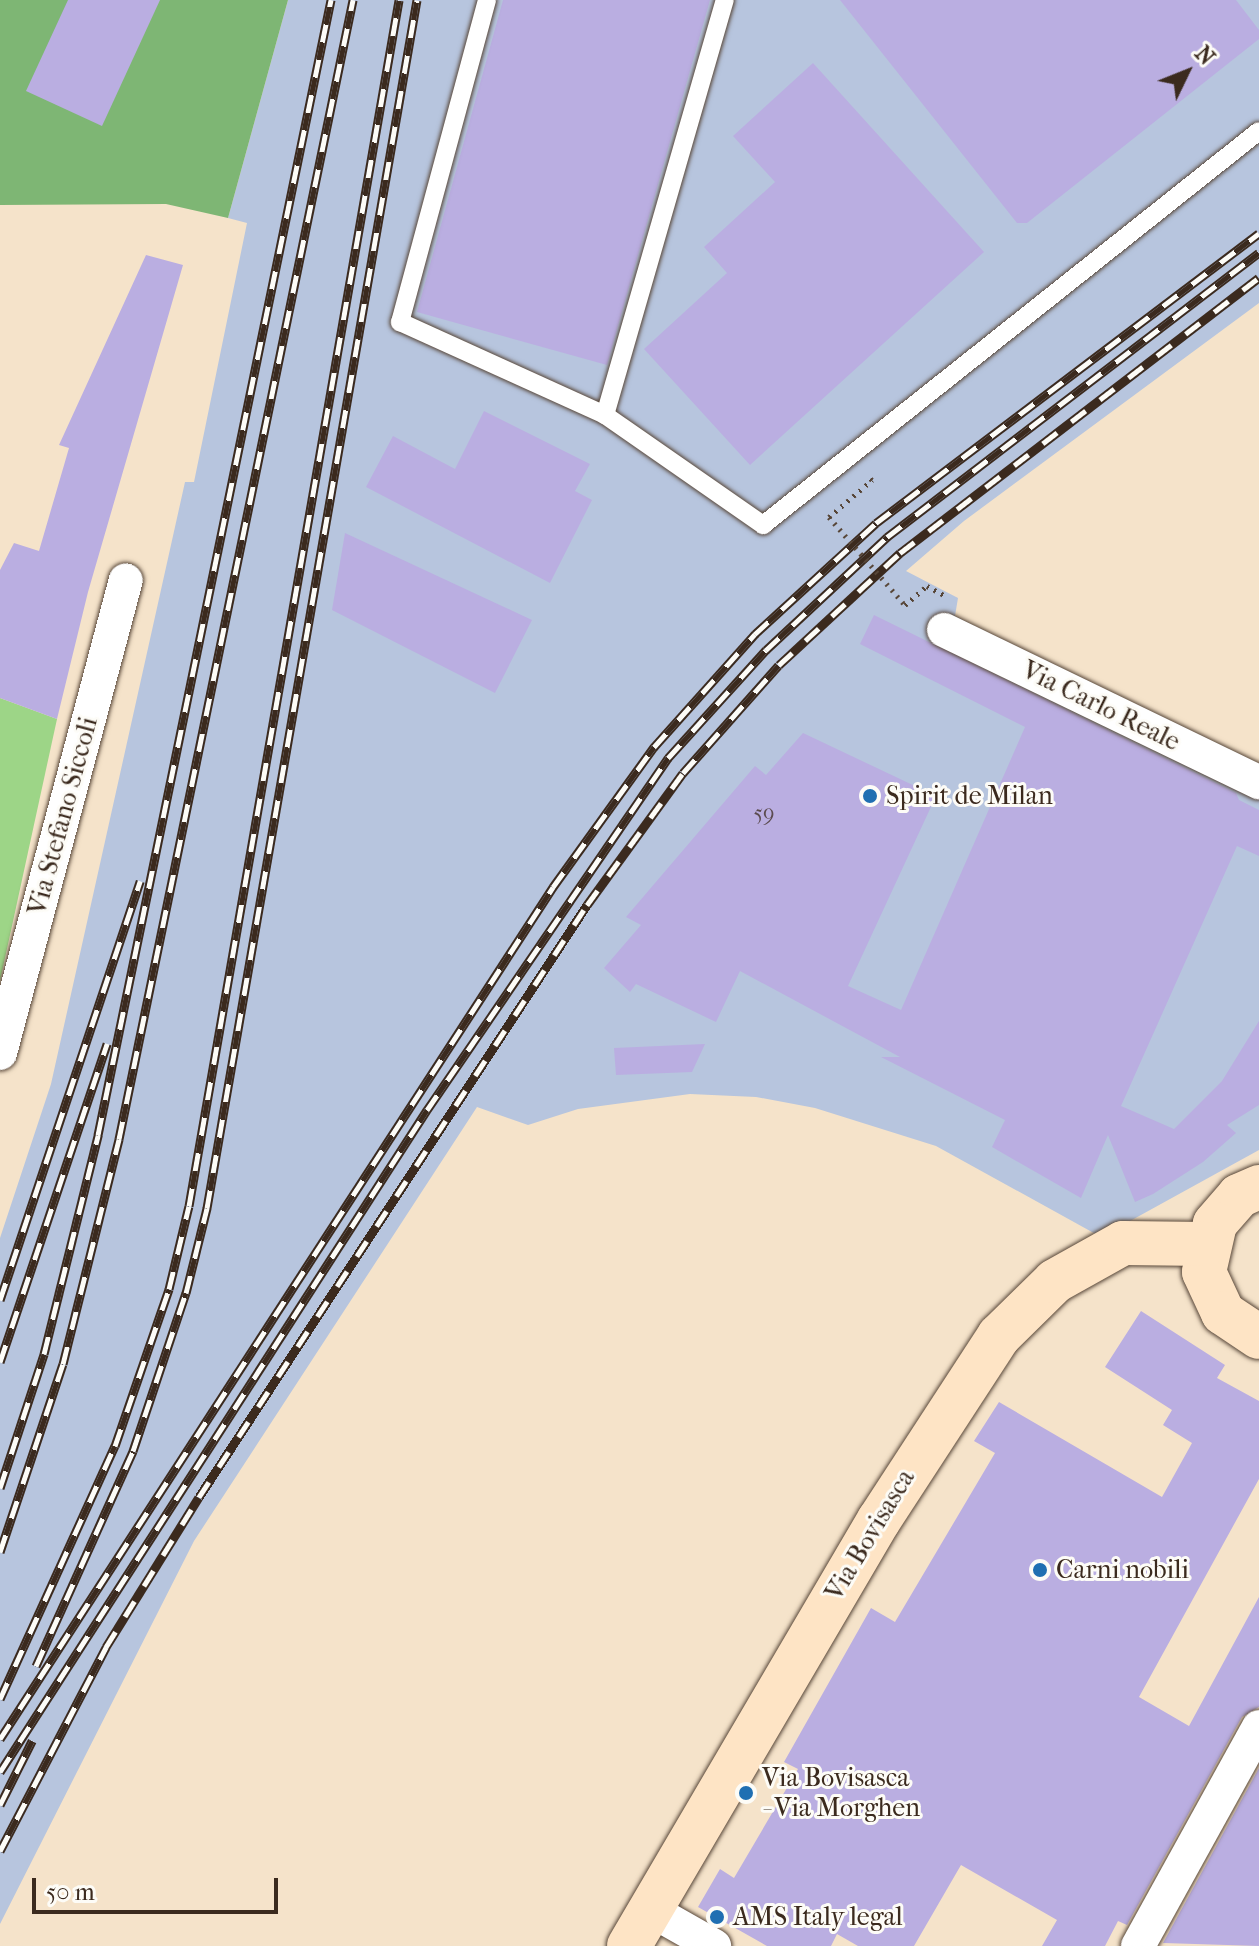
<!DOCTYPE html>
<html>
<head>
<meta charset="utf-8">
<style>
  body { margin:0 }
  #map { position:relative; width:1259px; height:1946px; overflow:hidden; background:#f5e3ca; font-family:"IM FELL French Canon",serif }
  div>[style] { position:absolute }
  .industrial>* { inset:0; background:#b7c5de }
  .green>* { inset:0; background:#9dd587 }
  .forest>* { inset:0; background:#7eb674 }
  .building>* { inset:0; background:#baaee1 }
  .path>* { height:5px; margin-top:-2.5px; transform-origin:0; background:repeating-linear-gradient(90deg,#574638 0 2px,transparent 0 8px) }
  .roads { filter:drop-shadow(0 0 2px #574638) drop-shadow(0 0 2px #574638) }
  .lane>* { height:18px; margin:-9px; padding:0 9px; transform-origin:9px; border-radius:9px; background:#fff }
  .street>* { height:34px; margin:-17px; padding:0 17px; transform-origin:17px; border-radius:17px; background:#fff }
  .secondary>* { height:44px; margin:-22px; padding:0 22px; transform-origin:22px; border-radius:22px; background:#fee4c5 }
  .rail>* { height:9px; margin-top:-4.5px; transform-origin:0; background:repeating-linear-gradient(90deg,#fdfcf7 0 18px,#3b2a1e 0 36px); box-sizing:border-box; border-block:2px solid #3b2a1e }
  .path-bridge>* { height:5px; margin-top:-2.5px; transform-origin:0; background:repeating-linear-gradient(90deg,#574638 0 2px,transparent 0 8px) }
  .dots>* { width:22px; height:22px; translate:-50% -50%; box-sizing:border-box; border:4px solid #fdfcf7; border-radius:50% }
  span { translate:-50% -50%; white-space:nowrap; text-align:center; line-height:1.15; -webkit-text-stroke:6px #fdfcf7; paint-order:stroke }
  .number-label { font-size:22px; color:#5b4b4f }
  .number-label span { -webkit-text-stroke-width:0 }
  .street-label { font-size:26px; color:#3b2a1e }
  .poi-label { font-size:26px; color:#3b2a1e }
  .left { translate:0 -50%; text-align:left }
  .north { position:absolute; left:1147px; top:32px; width:80px; height:80px; -webkit-text-stroke:6px #fdfcf7; paint-order:stroke; rotate:47deg; font-size:22px; font-weight:700; line-height:32px; text-align:center; color:#3b2a1e }
  .north::after { content:''; display:block; margin:auto; width:28px; height:36px; background:#3b2a1e; clip-path:polygon(50% 0,100% 100%,50% 72%,0 100%) }
  .scale { position:absolute; left:32px; top:1878px; width:246px; height:36px; box-sizing:border-box; border:4px solid #3b2a1e; border-top:0; padding-left:10px; font-size:24px; line-height:28px; white-space:nowrap; color:#3b2a1e; -webkit-text-stroke:6px #fdfcf7; paint-order:stroke }
</style>
</head>
<body>
<div id="map">
  <div class="industrial">
    <div style="clip-path:polygon(288px 0,1259px 0,1259px 303px,964px 521px,906px 571px,958px 598px,955px 616px,1259px 770px,1259px 1150px,1101px 1237px,936px 1146px,815px 1108px,756px 1097px,690px 1094px,578px 1109px,528px 1125px,477px 1107px,194px 1541px,0 1924px,0 1238px,51px 1084px,185px 482px,194px 482px,247px 223px,228px 218px)"></div>
  </div>
  <div class="green">
    <div style="clip-path:polygon(0 698px,57px 719px,0 981px)"></div>
  </div>
  <div class="forest">
    <div style="clip-path:polygon(0 0,288px 0,228px 218px,166px 204px,0 205px)"></div>
  </div>
  <div class="building">
    <div style="clip-path:polygon(68px 0,160px 0,102px 126px,26px 91px)"></div>
    <div style="clip-path:polygon(503px 0,710px 0,607px 365px,417px 312px)"></div>
    <div style="clip-path:polygon(840px 0,1236px 0,1259px 30px,1259px 39px,1027px 223px,1017px 223px)"></div>
    <div style="clip-path:polygon(813px 63px,984px 252px,750px 465px,644px 349px,727px 273px,704px 247px,775px 182px,733px 136px)"></div>
    <div style="clip-path:polygon(146px 255px,183px 265px,88px 592px,57px 719px,0 698px,0 570px,14px 543px,39px 551px,69px 448px,59px 445px)"></div>
    <div style="clip-path:polygon(484px 411px,590px 464px,575px 491px,592px 500px,550px 583px,366px 487px,393px 436px,455px 469px)"></div>
    <div style="clip-path:polygon(345px 533px,532px 620px,495px 693px,332px 610px)"></div>
    <div style="clip-path:polygon(874px 615px,1236px 793px,1239px 800px,1259px 810px,1259px 856px,1237px 846px,1121px 1106px,1174px 1129px,1222px 1081px,1259px 1021px,1259px 1105px,1227px 1125px,1236px 1133px,1203px 1162px,1153px 1194px,1135px 1202px,1108px 1135px,1081px 1198px,992px 1147px,1005px 1120px,881px 1057px,900px 1057px,740px 971px,716px 1022px,636px 984px,630px 992px,604px 968px,641px 925px,626px 917px,755px 766px,766px 775px,803px 733px,936px 796px,848px 986px,901px 1010px,1025px 727px,860px 644px)"></div>
    <div style="clip-path:polygon(705px 1044px,692px 1072px,616px 1075px,614px 1048px)"></div>
    <div style="clip-path:polygon(1141px 1311px,1225px 1365px,1217px 1378px,1259px 1401px,1259px 1479px,1139px 1697px,1189px 1726px,1259px 1597px,1259px 1707px,1242px 1717px,1127px 1925px,1118px 1921px,1105px 1946px,1042px 1946px,1057px 1920px,961px 1865px,914px 1946px,858px 1946px,837px 1934px,831px 1946px,767px 1946px,698px 1907px,720px 1869px,734px 1878px,798px 1769px,784px 1762px,871px 1608px,895px 1622px,995px 1453px,974px 1441px,999px 1402px,1162px 1497px,1192px 1443px,1163px 1425px,1172px 1410px,1105px 1367px)"></div>
    <div style="clip-path:polygon(1259px 1768px,1259px 1946px,1163px 1943px)"></div>
  </div>
  <div class="path">
    <div style="left:829px;top:517px;width:57px;rotate:-40.7deg"></div>
    <div style="left:872px;top:480px;width:7px;rotate:-135deg"></div>
    <div style="left:905px;top:605px;width:29px;rotate:-41deg"></div>
    <div style="left:927px;top:586px;width:21px;rotate:28deg"></div>
  </div>
  <div class="roads">
    <div class="lane">
      <div style="left:487px;top:0;width:334px;rotate:105.1deg"></div>
      <div style="left:400px;top:322px;width:225px;rotate:24.4deg"></div>
      <div style="left:605px;top:415px;width:193px;rotate:34.8deg"></div>
      <div style="left:763px;top:525px;width:633px;rotate:-38.46deg"></div>
      <div style="left:605px;top:415px;width:432px;rotate:-73.9deg"></div>
    </div>
    <div class="street">
      <div style="left:944px;top:630px;width:350px;rotate:25.8deg"></div>
      <div style="left:0;top:1053px;width:489px;rotate:-75.1deg"></div>
      <div style="left:649px;top:1909px;width:75px;rotate:29.6deg"></div>
      <div style="left:1138px;top:1946px;width:250px;rotate:-61.1deg"></div>
    </div>
    <div class="secondary">
      <div style="left:1259px;top:1187px;width:22px;rotate:156deg"></div>
      <div style="left:1239px;top:1196px;width:37px;rotate:131deg"></div>
      <div style="left:1215px;top:1224px;width:49px;rotate:102.9deg"></div>
      <div style="left:1204px;top:1272px;width:45px;rotate:65.1deg"></div>
      <div style="left:1223px;top:1313px;width:43px;rotate:33.7deg"></div>
      <div style="left:629px;top:1946px;width:494px;rotate:-59.6deg"></div>
      <div style="left:879px;top:1520px;width:220px;rotate:-56.9deg"></div>
      <div style="left:999px;top:1336px;width:78px;rotate:-44.5deg"></div>
      <div style="left:1055px;top:1281px;width:78px;rotate:-29.2deg"></div>
      <div style="left:1123px;top:1243px;width:83px;rotate:0.7deg"></div>
    </div>
  </div>
  <div class="rail">
    <div style="left:0;top:1300px;width:442px;rotate:-71.5deg"></div>
    <div style="left:0;top:1362px;width:336px;rotate:-71.4deg"></div>
    <div style="left:0;top:1488px;width:141px;rotate:-71.8deg"></div>
    <div style="left:44px;top:1354px;width:226px;rotate:-76.1deg"></div>
    <div style="left:98px;top:1135px;width:1159px;rotate:-78.4deg"></div>
    <div style="left:0;top:1552px;width:198px;rotate:-71.5deg"></div>
    <div style="left:63px;top:1364px;width:232px;rotate:-76deg"></div>
    <div style="left:119px;top:1139px;width:1163px;rotate:-78.39deg"></div>
    <div style="left:36px;top:1666px;width:236px;rotate:-65.7deg"></div>
    <div style="left:133px;top:1451px;width:167px;rotate:-71.5deg"></div>
    <div style="left:186px;top:1293px;width:88px;rotate:-76.1deg"></div>
    <div style="left:207px;top:1208px;width:1226px;rotate:-80.14deg"></div>
    <div style="left:0;top:1699px;width:278px;rotate:-65.6deg"></div>
    <div style="left:115px;top:1446px;width:166px;rotate:-71deg"></div>
    <div style="left:169px;top:1289px;width:85px;rotate:-76.5deg"></div>
    <div style="left:189px;top:1206px;width:1224px;rotate:-80.12deg"></div>
    <div style="left:0;top:1739px;width:1016px;rotate:-57.01deg"></div>
    <div style="left:553px;top:887px;width:173px;rotate:-54.2deg"></div>
    <div style="left:654px;top:747px;width:152px;rotate:-48.2deg"></div>
    <div style="left:755px;top:634px;width:164px;rotate:-42.5deg"></div>
    <div style="left:876px;top:523px;width:480px;rotate:-37.1deg"></div>
    <div style="left:0;top:1772px;width:788px;rotate:-57.18deg"></div>
    <div style="left:427px;top:1110px;width:427px;rotate:-55.6deg"></div>
    <div style="left:668px;top:758px;width:146px;rotate:-47.8deg"></div>
    <div style="left:766px;top:650px;width:166px;rotate:-43deg"></div>
    <div style="left:887px;top:537px;width:468px;rotate:-37.4deg"></div>
    <div style="left:0;top:1805px;width:72px;rotate:-63.4deg"></div>
    <div style="left:0;top:1851px;width:230px;rotate:-62.5deg"></div>
    <div style="left:106px;top:1647px;width:176px;rotate:-58.2deg"></div>
    <div style="left:199px;top:1497px;width:708px;rotate:-56.76deg"></div>
    <div style="left:587px;top:905px;width:163px;rotate:-54deg"></div>
    <div style="left:683px;top:773px;width:144px;rotate:-48.4deg"></div>
    <div style="left:779px;top:665px;width:165px;rotate:-42.8deg"></div>
    <div style="left:900px;top:553px;width:452px;rotate:-37.5deg"></div>
  </div>
  <div class="path-bridge">
    <div style="left:829px;top:517px;width:116px;rotate:49.2deg"></div>
  </div>
  <div class="dots">
    <div style="left:870px;top:796px;background:#1f6fb2"></div>
    <div style="left:1040px;top:1570px;background:#1f6fb2"></div>
    <div style="left:746px;top:1793px;background:#1f6fb2"></div>
    <div style="left:717px;top:1917px;background:#1f6fb2"></div>
  </div>
  <div class="number-label">
    <span style="left:764px;top:814px">59</span>
  </div>
  <div class="street-label">
    <span style="left:1101px;top:706px;rotate:26deg">Via Carlo Reale</span>
    <span style="left:63px;top:816px;rotate:-75deg">Via Stefano Siccoli</span>
    <span style="left:870px;top:1535px;rotate:-59deg">Via Bovisasca</span>
  </div>
  <div class="poi-label">
    <span class="left" style="left:886px;top:796px">Spirit de Milan</span>
    <span class="left" style="left:1056px;top:1570px">Carni nobili</span>
    <span class="left" style="left:762px;top:1793px">Via Bovisasca<br>- Via Morghen</span>
    <span class="left" style="left:733px;top:1917px">AMS Italy legal</span>
  </div>
  <div class="north">N</div>
  <div class="scale">50 m</div>
</div>
</body>
</html>
